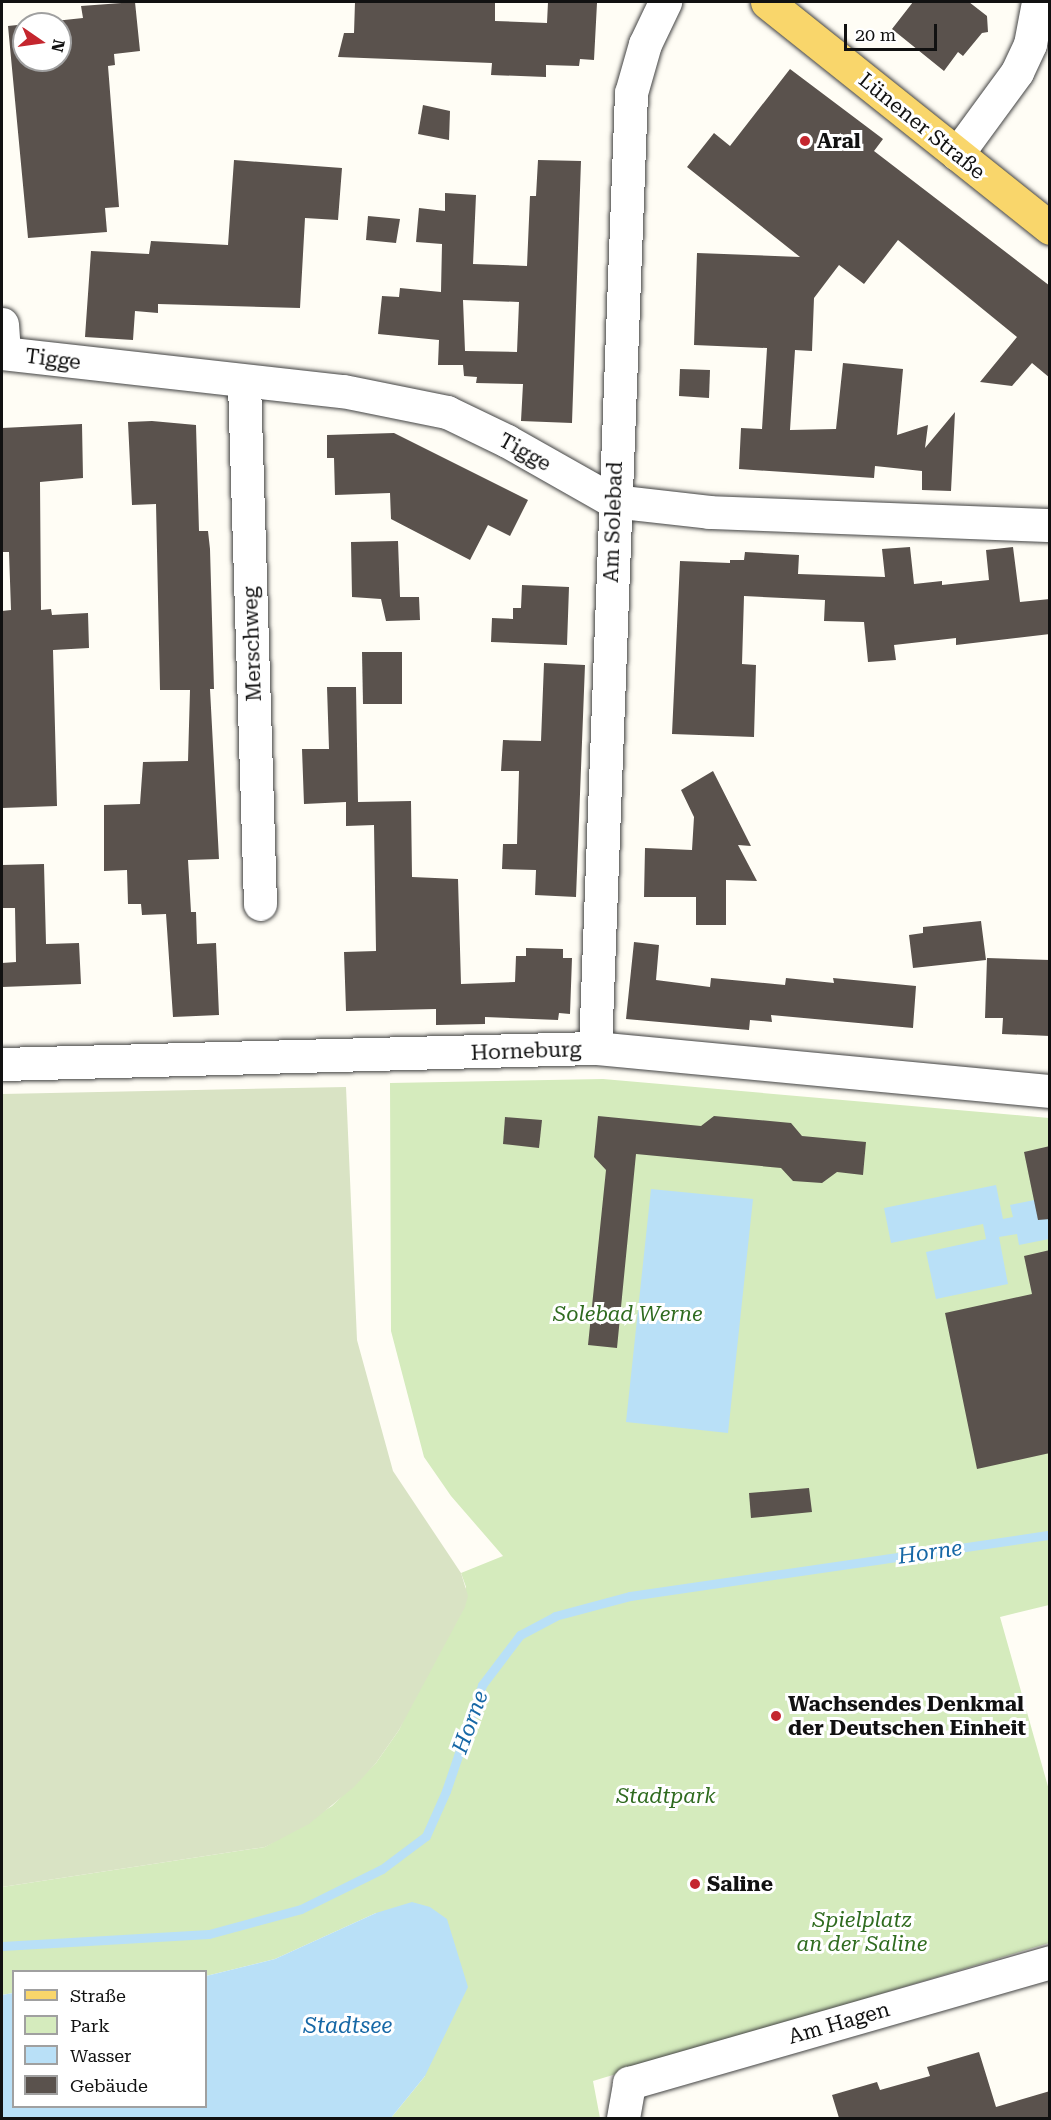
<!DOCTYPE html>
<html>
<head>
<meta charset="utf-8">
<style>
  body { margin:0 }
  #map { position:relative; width:1051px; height:2120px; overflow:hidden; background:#fffdf5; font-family:"Roboto Serif",serif }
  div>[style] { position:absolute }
  .green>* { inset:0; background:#d5ebbd }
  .cemetery>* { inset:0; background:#d9e3c4 }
  .water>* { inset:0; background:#b9e0f7 }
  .stream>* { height:9px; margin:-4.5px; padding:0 4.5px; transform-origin:4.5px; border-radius:4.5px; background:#b9e0f7 }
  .building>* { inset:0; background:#5a524d }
  .roads { filter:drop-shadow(0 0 2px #444) drop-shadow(0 0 2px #444) }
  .minor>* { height:33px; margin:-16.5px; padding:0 16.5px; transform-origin:16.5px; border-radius:16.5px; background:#fff }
  .major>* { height:33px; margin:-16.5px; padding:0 16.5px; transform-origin:16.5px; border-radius:16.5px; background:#f9d66b }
  .dots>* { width:16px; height:16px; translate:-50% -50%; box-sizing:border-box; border:3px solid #fff; border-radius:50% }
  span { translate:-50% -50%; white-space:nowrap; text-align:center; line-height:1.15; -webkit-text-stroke:6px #fff; paint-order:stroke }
  .street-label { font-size:21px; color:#111 }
  .poi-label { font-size:21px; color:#111; font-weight:700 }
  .left { translate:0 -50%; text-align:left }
  .park-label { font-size:21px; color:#2f6b1f; font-style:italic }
  .water-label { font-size:22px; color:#1768a6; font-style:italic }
  .frame { position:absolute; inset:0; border:3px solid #111; pointer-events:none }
  .legend { position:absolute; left:12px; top:1970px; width:195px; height:138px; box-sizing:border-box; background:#fff; border:2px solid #a0a0a0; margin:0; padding:8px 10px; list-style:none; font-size:18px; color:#111 }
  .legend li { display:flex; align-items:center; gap:12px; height:30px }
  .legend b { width:30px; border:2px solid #a0a0a0 }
  .north { position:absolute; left:12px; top:12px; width:60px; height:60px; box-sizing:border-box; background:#fff; border:2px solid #a0a0a0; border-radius:50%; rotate:103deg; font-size:16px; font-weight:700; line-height:24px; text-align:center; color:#111 }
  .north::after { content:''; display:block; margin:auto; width:21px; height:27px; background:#c4262e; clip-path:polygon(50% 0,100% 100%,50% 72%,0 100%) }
  .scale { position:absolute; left:844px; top:24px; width:93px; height:27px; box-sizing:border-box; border:3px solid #111; border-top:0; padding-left:8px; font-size:18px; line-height:21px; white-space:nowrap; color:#111; -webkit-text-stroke:4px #fff; paint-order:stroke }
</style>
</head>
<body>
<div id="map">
  <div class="green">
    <div style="clip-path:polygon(603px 1079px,1049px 1118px,1049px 1605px,1000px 1617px,1049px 1790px,1049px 1943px,593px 2081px,600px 2118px,391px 2118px,425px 2076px,376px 1913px,275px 1959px,206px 1976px,206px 1972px,14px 1972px,13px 1993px,2px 1995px,2px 1887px,265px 1847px,332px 1806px,376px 1763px,399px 1730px,466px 1587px,461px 1573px,503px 1556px,451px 1496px,424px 1457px,391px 1331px,390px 1083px)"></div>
  </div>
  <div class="cemetery">
    <div style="clip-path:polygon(346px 1087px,357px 1340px,393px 1471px,461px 1573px,468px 1596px,465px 1607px,399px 1730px,376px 1763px,354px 1787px,309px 1824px,265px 1847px,2px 1887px,2px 1094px)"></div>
  </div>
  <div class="water">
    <div style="clip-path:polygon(996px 1185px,1003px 1219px,1013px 1217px,1010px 1205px,1049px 1197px,1049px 1239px,1019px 1245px,1017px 1234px,999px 1237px,1008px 1284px,936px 1299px,926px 1252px,986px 1239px,983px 1224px,891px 1243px,884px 1208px)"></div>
    <div style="clip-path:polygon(651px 1189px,753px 1199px,728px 1433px,626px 1422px)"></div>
    <div style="clip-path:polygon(412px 1902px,430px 1907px,447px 1919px,468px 1987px,425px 2076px,391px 2118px,2px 2118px,2px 1995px,13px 1993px,14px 2106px,206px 2106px,206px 1976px,275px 1959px,376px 1913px)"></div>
  </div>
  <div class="stream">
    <div style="left:2px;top:1946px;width:207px;rotate:-3.3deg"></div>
    <div style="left:209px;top:1934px;width:95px;rotate:-15.2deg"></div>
    <div style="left:301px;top:1909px;width:90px;rotate:-26.3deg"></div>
    <div style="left:382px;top:1869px;width:55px;rotate:-36.9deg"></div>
    <div style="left:426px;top:1836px;width:49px;rotate:-66deg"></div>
    <div style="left:446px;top:1791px;width:112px;rotate:-71.2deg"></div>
    <div style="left:482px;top:1685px;width:63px;rotate:-52.8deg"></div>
    <div style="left:520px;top:1635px;width:40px;rotate:-28deg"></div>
    <div style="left:555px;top:1616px;width:78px;rotate:-14.9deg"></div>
    <div style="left:630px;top:1596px;width:424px;rotate:-8.3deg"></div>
  </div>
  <div class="building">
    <div style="clip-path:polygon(evenodd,135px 2px,140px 51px,114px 54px,115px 65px,108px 66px,119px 207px,105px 208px,107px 232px,28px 238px,8px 26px,83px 18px,81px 6px,135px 2px,24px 24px,60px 24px,60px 60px,24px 60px,24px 24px)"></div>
    <div style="clip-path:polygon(355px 2px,495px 3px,495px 21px,547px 23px,548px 2px,597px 3px,594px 60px,580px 59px,579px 66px,546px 65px,546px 77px,491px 75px,492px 63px,338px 57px,344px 33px,354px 33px)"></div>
    <div style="clip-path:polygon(913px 2px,969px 2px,987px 16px,988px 32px,982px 33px,963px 56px,958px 52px,944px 71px,892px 29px)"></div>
    <div style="clip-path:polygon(790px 69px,883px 139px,874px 151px,1050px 286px,1050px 378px,1032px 363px,1012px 386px,980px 382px,1017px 337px,898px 240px,864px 284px,839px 265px,814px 298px,812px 351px,795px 350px,790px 430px,836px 429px,843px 363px,903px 369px,897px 435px,928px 425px,925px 448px,955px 412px,951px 491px,922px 490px,922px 471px,875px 466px,874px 478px,739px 469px,741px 428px,762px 429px,767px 348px,694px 345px,697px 253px,800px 257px,687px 167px,714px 133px,730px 146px)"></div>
    <div style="clip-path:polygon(423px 105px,450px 111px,449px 140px,418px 134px)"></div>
    <div style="clip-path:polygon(234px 160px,342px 168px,338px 220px,305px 218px,300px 308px,158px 304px,158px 313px,135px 311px,133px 340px,85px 337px,91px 251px,149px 254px,151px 241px,228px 245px)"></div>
    <div style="clip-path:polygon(evenodd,538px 160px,581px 161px,572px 423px,521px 421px,523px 384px,476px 383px,477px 377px,464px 376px,463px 365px,438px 365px,439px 340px,378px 334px,382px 296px,399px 297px,400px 288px,441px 292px,442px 244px,416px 242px,419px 208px,445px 211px,445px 193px,476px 195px,473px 264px,527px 266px,530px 196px,536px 196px,538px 160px,463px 300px,519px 302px,517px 352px,465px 351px,463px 300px)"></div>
    <div style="clip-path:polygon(368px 216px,400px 219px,396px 243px,366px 240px)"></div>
    <div style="clip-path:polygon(680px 369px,710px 370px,709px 398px,679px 396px)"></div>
    <div style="clip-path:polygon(152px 421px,196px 425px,199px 531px,208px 531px,210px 549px,214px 689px,210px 689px,219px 859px,188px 860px,191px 912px,196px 912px,197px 944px,216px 943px,219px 1015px,173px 1017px,166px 914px,142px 915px,141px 904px,128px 904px,127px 870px,104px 871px,104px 805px,140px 804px,143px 762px,188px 761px,190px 690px,160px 690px,156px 504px,132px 505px,128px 422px)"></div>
    <div style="clip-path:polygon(82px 424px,83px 478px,40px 482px,41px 610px,51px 609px,52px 615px,88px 613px,89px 648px,53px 650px,57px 806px,2px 808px,2px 611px,11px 610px,9px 552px,2px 552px,2px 428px)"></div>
    <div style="clip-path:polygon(394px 433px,528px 500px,510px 536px,488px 525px,470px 560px,391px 519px,390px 493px,335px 495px,334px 458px,327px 458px,327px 435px)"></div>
    <div style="clip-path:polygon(398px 541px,400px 597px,419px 597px,420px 620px,386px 621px,381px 599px,352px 597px,351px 542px)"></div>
    <div style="clip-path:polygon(910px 547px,914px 584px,942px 581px,942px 585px,989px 580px,986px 550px,1013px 547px,1020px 602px,1050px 599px,1050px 634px,956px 645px,956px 638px,894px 645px,896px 660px,868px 662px,864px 622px,824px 621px,825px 600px,744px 596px,742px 664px,756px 665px,754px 737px,672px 734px,680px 561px,730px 563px,730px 560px,744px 560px,745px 552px,799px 555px,798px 574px,885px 577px,882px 549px)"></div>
    <div style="clip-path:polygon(522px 585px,569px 587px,567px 645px,491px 642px,492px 618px,513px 619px,513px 608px,521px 608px)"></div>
    <div style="clip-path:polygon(362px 652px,402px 652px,402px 704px,363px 704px)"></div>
    <div style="clip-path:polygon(544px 663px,585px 665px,576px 897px,535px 895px,536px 870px,502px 869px,503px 844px,517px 844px,519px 771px,501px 771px,503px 740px,541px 741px)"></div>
    <div style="clip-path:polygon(327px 687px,356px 687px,358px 802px,411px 801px,412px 877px,458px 879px,461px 984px,515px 982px,516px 956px,526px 956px,526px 948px,563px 949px,563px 958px,572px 958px,570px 1014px,559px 1013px,558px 1020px,485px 1017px,485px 1024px,436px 1025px,436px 1009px,346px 1011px,344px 952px,376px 951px,374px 825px,346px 826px,346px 802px,304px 804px,302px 749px,329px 749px)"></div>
    <div style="clip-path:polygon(713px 771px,751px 846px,738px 845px,757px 881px,726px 880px,726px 925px,696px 925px,696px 897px,644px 897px,645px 848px,692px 850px,694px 817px,681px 790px)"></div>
    <div style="clip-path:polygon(44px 864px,46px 944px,79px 943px,81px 984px,2px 987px,2px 963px,16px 962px,15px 908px,2px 908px,2px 865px)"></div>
    <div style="clip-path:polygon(981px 921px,986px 960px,913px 968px,909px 935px,923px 933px,923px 927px)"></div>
    <div style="clip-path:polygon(634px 942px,659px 945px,656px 980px,710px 987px,711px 978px,785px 985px,786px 978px,834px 983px,833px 978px,916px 986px,913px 1028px,771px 1015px,772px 1022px,750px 1020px,749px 1030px,626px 1019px)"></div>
    <div style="clip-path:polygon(987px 958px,1050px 960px,1050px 1036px,1002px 1034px,1003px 1018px,985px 1018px)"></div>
    <div style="clip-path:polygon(598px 1116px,701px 1126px,714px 1116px,791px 1123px,802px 1136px,866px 1142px,863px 1175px,837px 1172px,822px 1183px,793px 1181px,781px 1168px,636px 1154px,617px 1348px,588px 1345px,606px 1170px,594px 1157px)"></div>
    <div style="clip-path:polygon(505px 1117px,542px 1120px,539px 1148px,503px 1144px)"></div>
    <div style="clip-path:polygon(1050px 1146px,1050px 1219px,1038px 1220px,1024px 1152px)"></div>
    <div style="clip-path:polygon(1050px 1250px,1050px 1453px,977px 1469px,945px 1313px,1032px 1294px,1024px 1256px)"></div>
    <div style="clip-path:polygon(809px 1488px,812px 1512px,751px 1518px,749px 1493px)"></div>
    <div style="clip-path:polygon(979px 2052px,996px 2107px,1050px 2091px,1050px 2118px,839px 2118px,832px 2095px,877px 2082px,880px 2090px,930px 2076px,927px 2067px)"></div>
  </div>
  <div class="roads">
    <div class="minor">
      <div style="left:957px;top:154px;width:102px;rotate:-53.8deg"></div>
      <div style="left:1017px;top:72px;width:31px;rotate:-65deg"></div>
      <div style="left:1030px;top:44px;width:43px;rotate:-79.2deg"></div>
      <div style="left:2px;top:324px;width:29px;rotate:86deg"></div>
      <div style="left:2px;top:353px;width:343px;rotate:6.4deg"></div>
      <div style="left:343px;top:391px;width:106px;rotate:11.4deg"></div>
      <div style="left:447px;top:412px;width:67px;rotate:25.8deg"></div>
      <div style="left:507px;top:441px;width:122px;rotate:29.5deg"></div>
      <div style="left:613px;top:501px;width:97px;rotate:6.5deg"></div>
      <div style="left:709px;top:512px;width:341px;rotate:2.2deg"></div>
      <div style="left:244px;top:383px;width:521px;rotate:88.24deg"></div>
      <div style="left:595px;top:1048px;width:956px;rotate:-87.84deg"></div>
      <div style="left:631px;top:93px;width:51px;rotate:-74.1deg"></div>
      <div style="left:645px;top:44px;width:47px;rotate:-64.5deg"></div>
      <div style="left:2px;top:1064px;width:593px;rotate:-1.55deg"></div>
      <div style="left:595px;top:1048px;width:457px;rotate:5.4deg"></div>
      <div style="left:623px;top:2118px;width:36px;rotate:-80deg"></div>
      <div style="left:629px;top:2083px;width:438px;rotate:-16deg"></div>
    </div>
    <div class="major">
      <div style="left:767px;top:2px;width:362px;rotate:38.6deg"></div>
    </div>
  </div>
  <div class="dots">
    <div style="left:805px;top:141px;background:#c4262e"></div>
    <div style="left:776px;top:1716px;background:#c4262e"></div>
    <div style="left:695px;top:1884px;background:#c4262e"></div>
  </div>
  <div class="street-label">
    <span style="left:922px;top:126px;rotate:39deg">Lünener Straße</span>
    <span style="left:53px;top:359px;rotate:7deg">Tigge</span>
    <span style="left:525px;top:452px;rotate:29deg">Tigge</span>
    <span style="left:613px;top:522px;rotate:-88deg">Am Solebad</span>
    <span style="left:252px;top:644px;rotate:-92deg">Merschweg</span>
    <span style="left:526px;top:1051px;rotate:-2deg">Horneburg</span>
    <span style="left:839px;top:2023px;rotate:-16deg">Am Hagen</span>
  </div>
  <div class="poi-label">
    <span class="left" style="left:817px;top:141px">Aral</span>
    <span class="left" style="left:788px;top:1716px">Wachsendes Denkmal<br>der Deutschen Einheit</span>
    <span class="left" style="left:707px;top:1884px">Saline</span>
  </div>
  <div class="park-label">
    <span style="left:628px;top:1314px">Solebad Werne</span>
    <span style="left:666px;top:1796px">Stadtpark</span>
    <span style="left:862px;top:1932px">Spielplatz<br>an der Saline</span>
  </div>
  <div class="water-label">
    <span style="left:930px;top:1552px;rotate:-8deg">Horne</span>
    <span style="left:470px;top:1722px;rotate:-70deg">Horne</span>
    <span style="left:348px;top:2026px">Stadtsee</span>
  </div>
  <div class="frame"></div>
  <ul class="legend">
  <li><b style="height:8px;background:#f9d66b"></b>Straße</li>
  <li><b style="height:16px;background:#d5ebbd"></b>Park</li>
  <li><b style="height:16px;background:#b9e0f7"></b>Wasser</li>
  <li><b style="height:16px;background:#5a524d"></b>Gebäude</li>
  </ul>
  <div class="north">N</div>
  <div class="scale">20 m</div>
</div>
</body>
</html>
